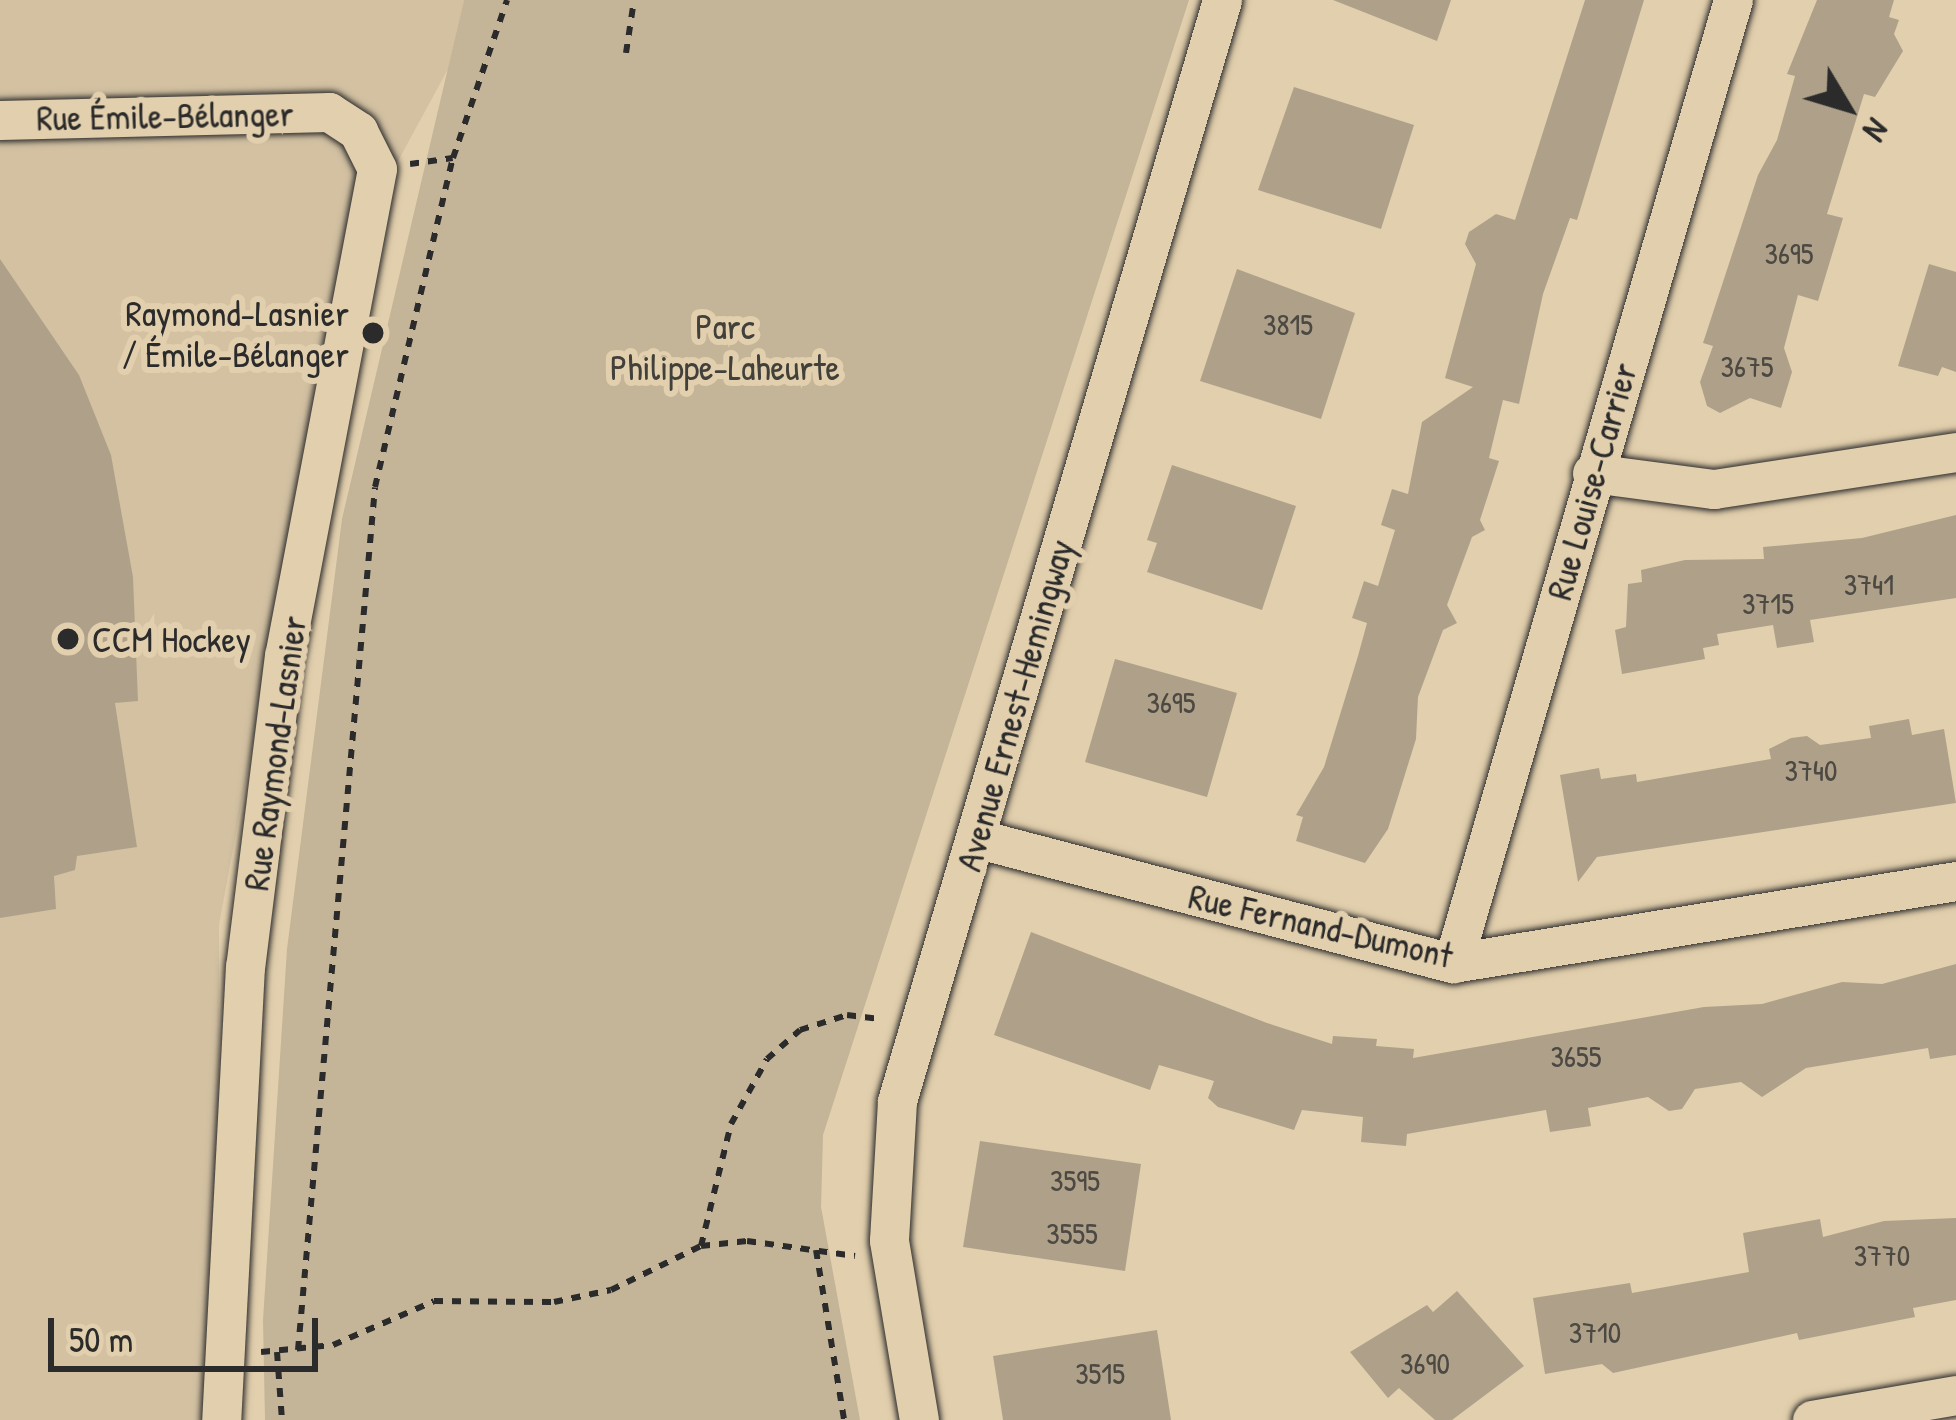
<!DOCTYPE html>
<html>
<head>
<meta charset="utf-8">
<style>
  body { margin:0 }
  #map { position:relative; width:1956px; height:1420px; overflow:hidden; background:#e2cfad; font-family:"Patrick Hand",sans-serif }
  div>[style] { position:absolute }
  .built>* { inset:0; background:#d3c1a2 }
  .green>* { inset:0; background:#c4b498 }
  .building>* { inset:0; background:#afa189 }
  .path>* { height:6px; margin-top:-3px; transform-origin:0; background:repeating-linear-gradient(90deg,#2b2b2b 0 9px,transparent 0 18px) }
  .roads { filter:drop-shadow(0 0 3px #2b2b2b) drop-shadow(0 0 3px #2b2b2b) }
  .minor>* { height:39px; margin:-19.5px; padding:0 19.5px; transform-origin:19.5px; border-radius:19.5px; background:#e2cfad }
  .dots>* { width:33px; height:33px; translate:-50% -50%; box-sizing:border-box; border:6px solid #e2cfad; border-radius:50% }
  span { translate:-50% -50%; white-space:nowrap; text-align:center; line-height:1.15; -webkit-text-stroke:12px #e2cfad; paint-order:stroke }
  .number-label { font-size:30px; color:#4c4842 }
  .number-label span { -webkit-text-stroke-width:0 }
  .street-label { font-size:36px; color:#2b2b2b }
  .poi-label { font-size:36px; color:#2b2b2b }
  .right { translate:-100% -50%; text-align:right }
  .left { translate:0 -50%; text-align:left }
  .park-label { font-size:36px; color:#42403b }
  .north { position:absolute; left:1788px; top:48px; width:120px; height:120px; -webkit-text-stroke:9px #e2cfad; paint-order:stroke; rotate:128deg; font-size:33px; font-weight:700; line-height:48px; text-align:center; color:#2b2b2b }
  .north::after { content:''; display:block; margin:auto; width:42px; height:54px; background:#2b2b2b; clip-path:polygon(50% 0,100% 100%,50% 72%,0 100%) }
  .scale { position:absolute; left:48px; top:1318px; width:270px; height:54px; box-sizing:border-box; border:6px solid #2b2b2b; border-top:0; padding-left:15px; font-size:36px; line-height:42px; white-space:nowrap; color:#2b2b2b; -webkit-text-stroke:9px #e2cfad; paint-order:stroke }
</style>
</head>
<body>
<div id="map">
  <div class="built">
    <div style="clip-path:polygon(0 0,464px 0,448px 69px,341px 266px,219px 925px,218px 1420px,0 1420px)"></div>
  </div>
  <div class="green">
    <div style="clip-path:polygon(464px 0,1189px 0,823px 1135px,821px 1207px,860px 1420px,265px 1420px,263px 1320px,287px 949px,342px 519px)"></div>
  </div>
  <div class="building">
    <div style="clip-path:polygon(1333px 0,1451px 0,1437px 41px)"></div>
    <div style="clip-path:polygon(1585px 0,1644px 0,1577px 220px,1570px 218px,1543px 294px,1519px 404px,1503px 400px,1489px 458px,1499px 461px,1480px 520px,1485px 530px,1472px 537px,1447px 605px,1457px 623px,1443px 630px,1418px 697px,1416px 739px,1388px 829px,1365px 863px,1296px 841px,1303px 817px,1296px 815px,1324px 767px,1358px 656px,1367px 623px,1352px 618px,1364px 581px,1378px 586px,1395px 530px,1381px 525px,1392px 489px,1408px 494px,1422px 422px,1473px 387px,1445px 378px,1476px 264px,1465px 244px,1469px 232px,1496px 214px,1515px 220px)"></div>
    <div style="clip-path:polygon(1817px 0,1894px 0,1889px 17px,1899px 20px,1894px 34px,1903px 51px,1875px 97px,1864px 94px,1827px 214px,1843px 218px,1818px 301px,1798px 295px,1784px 348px,1792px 372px,1781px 408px,1750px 398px,1720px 413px,1707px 406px,1700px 382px,1713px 346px,1703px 343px,1758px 175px,1777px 140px,1795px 76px,1787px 74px)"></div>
    <div style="clip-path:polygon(1294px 87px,1414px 125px,1381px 229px,1258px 190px)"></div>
    <div style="clip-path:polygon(0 259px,79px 375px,111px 455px,133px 577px,138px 701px,115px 703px,137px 847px,77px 856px,75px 870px,54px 876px,56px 909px,0 918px)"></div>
    <div style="clip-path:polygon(1929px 264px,1956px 272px,1956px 372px,1942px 367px,1938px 376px,1898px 366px)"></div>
    <div style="clip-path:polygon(1237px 269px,1355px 313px,1321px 419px,1200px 381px)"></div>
    <div style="clip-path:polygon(1172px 465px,1296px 506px,1262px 610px,1147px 572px,1157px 543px,1147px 540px)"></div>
    <div style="clip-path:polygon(1956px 515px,1956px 598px,1810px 620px,1814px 642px,1777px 648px,1773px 625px,1717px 634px,1719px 645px,1703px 648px,1705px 659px,1622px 674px,1615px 630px,1626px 627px,1628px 584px,1642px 582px,1641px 570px,1685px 560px,1764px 559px,1763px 547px,1862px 538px)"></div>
    <div style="clip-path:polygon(1115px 659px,1237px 693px,1207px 797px,1085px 762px)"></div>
    <div style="clip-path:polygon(1909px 719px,1912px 735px,1944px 729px,1956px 803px,1597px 857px,1578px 882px,1560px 775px,1599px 768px,1601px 779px,1636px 774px,1637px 782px,1771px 759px,1769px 749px,1791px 738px,1807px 736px,1820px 745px,1871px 738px,1869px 726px)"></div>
    <div style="clip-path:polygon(1031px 932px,1267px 1023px,1332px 1044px,1333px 1036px,1377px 1039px,1376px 1046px,1414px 1049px,1413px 1058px,1704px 1007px,1762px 1004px,1842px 982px,1882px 984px,1956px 964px,1956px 1055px,1930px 1059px,1928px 1048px,1806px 1068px,1762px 1097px,1741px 1082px,1695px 1089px,1682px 1109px,1669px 1111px,1648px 1097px,1588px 1108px,1591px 1126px,1550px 1132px,1546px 1110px,1407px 1134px,1406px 1146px,1361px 1142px,1363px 1117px,1302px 1110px,1294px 1130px,1218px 1107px,1208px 1098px,1214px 1081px,1159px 1065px,1150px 1090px,994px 1035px)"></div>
    <div style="clip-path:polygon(980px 1141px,1141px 1164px,1125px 1271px,963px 1247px)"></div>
    <div style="clip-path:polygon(1956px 1218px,1956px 1300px,1913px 1308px,1915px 1317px,1799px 1340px,1797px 1333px,1613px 1373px,1602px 1364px,1545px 1374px,1533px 1298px,1630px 1283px,1632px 1293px,1749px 1272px,1743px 1233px,1820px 1219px,1823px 1237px,1884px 1221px)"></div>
    <div style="clip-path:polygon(1457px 1291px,1524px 1366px,1452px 1420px,1435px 1420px,1399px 1388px,1388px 1398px,1350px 1352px,1427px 1305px,1433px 1312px)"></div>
    <div style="clip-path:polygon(1157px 1330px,1171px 1420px,1003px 1420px,993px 1356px)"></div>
  </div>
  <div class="path">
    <div style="left:626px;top:53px;width:54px;rotate:-81.4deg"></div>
    <div style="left:410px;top:164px;width:43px;rotate:-7.9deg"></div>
    <div style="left:453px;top:158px;width:167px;rotate:-71.1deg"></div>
    <div style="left:701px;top:1246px;width:126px;rotate:-76.2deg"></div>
    <div style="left:731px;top:1124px;width:74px;rotate:-61deg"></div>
    <div style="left:767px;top:1059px;width:44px;rotate:-41.3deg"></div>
    <div style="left:800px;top:1030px;width:49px;rotate:-17.7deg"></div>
    <div style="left:847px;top:1015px;width:35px;rotate:7deg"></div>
    <div style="left:816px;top:1250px;width:172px;rotate:80.6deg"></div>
    <div style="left:298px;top:1350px;width:866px;rotate:-84.9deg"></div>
    <div style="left:375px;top:487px;width:338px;rotate:-76.7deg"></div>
    <div style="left:261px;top:1352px;width:72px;rotate:-5.6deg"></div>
    <div style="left:333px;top:1345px;width:110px;rotate:-23.5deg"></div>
    <div style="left:434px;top:1301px;width:120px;rotate:0.5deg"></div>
    <div style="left:554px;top:1302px;width:58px;rotate:-11.9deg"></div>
    <div style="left:611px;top:1290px;width:100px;rotate:-26.1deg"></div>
    <div style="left:701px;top:1246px;width:46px;rotate:-6.2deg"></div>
    <div style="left:747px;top:1241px;width:109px;rotate:7.9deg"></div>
    <div style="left:277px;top:1352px;width:68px;rotate:85.8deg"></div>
  </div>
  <div class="roads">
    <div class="minor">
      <div style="left:0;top:120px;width:329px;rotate:-1.4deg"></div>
      <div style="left:329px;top:112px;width:35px;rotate:33deg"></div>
      <div style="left:358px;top:131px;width:42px;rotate:63.4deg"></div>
      <div style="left:377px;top:169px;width:495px;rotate:100.8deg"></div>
      <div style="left:284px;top:655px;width:313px;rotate:97.1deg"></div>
      <div style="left:245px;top:966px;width:455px;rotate:93deg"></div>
      <div style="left:1592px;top:473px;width:123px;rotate:7.5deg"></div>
      <div style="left:1714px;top:489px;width:245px;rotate:-8.7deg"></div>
      <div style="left:975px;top:838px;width:494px;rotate:14.7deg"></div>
      <div style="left:1453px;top:963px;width:510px;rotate:-9.26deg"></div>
      <div style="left:1453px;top:963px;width:1003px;rotate:-73.79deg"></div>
      <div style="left:919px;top:1420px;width:182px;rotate:-99.5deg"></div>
      <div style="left:889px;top:1240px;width:139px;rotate:-86.7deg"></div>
      <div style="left:897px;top:1101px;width:1148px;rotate:-73.55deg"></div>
      <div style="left:1812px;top:1420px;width:146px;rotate:-9.8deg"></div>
    </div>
  </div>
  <div class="dots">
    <div style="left:373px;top:333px;background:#2b2b2b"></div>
    <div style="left:68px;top:639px;background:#2b2b2b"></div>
  </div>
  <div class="number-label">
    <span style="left:1789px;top:253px">3695</span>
    <span style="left:1288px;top:324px">3815</span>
    <span style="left:1747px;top:366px">3675</span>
    <span style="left:1869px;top:584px">3741</span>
    <span style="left:1768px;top:603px">3715</span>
    <span style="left:1171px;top:702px">3695</span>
    <span style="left:1811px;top:770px">3740</span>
    <span style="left:1576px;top:1056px">3655</span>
    <span style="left:1075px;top:1180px">3595</span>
    <span style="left:1072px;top:1233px">3555</span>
    <span style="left:1882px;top:1255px">3770</span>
    <span style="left:1595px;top:1332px">3710</span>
    <span style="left:1425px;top:1363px">3690</span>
    <span style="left:1100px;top:1373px">3515</span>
  </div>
  <div class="street-label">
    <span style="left:165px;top:115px;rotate:-1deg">Rue Émile-Bélanger</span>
    <span style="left:1591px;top:481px;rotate:-74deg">Rue Louise-Carrier</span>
    <span style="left:1014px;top:705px;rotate:-74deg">Avenue Ernest-Hemingway</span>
    <span style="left:274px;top:753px;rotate:-82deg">Rue Raymond-Lasnier</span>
    <span style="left:1321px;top:925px;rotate:13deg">Rue Fernand-Dumont</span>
  </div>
  <div class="poi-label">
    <span class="right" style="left:349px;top:333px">Raymond-Lasnier<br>/ Émile-Bélanger</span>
    <span class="left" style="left:92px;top:639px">CCM Hockey</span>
  </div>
  <div class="park-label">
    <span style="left:725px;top:346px">Parc<br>Philippe-Laheurte</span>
  </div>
  <div class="north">N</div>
  <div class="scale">50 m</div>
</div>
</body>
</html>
